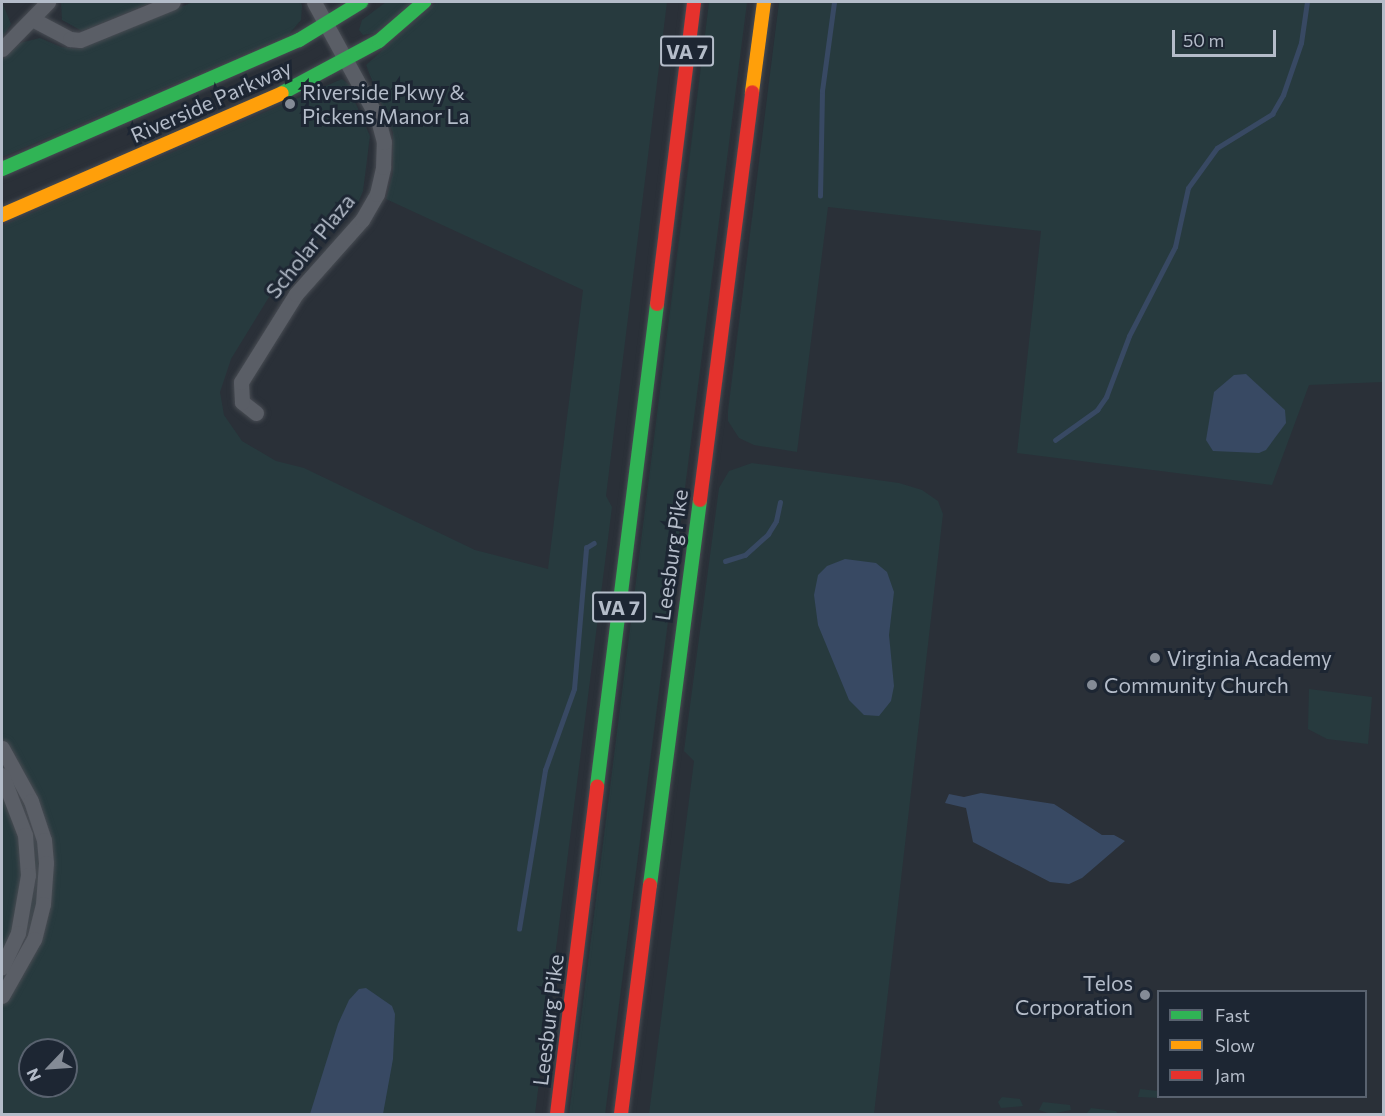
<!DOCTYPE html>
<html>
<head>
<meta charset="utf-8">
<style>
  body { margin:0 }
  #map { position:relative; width:1385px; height:1116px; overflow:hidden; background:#2a3038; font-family:Commissioner,sans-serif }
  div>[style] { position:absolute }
  .green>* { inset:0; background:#273a3e }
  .water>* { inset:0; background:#384963 }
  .stream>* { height:4.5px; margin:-2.25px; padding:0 2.25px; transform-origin:2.25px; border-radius:2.25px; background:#384963 }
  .roads { filter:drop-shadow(0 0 2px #484c53) drop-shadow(0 0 2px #484c53) }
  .street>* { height:15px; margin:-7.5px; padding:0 7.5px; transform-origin:7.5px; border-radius:7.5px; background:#5a5e66 }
  .fast>* { height:14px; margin:-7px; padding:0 7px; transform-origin:7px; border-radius:7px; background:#30b455 }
  .slow>* { height:14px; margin:-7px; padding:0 7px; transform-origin:7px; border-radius:7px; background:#ff9f0a }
  .jam>* { height:14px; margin:-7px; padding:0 7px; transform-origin:7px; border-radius:7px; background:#e5322d }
  .dots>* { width:16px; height:16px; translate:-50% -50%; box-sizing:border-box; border:3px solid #1d2633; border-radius:50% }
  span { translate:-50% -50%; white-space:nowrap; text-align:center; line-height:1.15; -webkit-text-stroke:6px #1d2633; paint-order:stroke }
  .shield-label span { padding:2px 4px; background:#1d2633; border:2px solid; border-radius:4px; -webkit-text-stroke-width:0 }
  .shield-label { font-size:20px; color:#b4bcc9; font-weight:700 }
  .poi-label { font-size:21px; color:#b4bcc9 }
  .left { translate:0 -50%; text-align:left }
  .right { translate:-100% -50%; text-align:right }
  .street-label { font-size:21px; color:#b4bcc9 }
  .frame { position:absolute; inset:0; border:3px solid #b4bcc9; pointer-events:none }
  .legend { position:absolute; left:1157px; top:990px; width:210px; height:108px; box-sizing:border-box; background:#1d2633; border:2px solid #59626f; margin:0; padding:8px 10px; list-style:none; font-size:18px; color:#b4bcc9 }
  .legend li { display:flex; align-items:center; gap:12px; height:30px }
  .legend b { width:30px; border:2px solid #59626f }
  .north { position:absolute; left:18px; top:1038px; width:60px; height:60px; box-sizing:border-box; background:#1d2633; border:2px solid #59626f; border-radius:50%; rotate:245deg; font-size:16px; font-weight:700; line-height:24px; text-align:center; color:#b4bcc9 }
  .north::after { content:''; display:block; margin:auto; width:21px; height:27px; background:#848b96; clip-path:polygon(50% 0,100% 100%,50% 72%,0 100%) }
  .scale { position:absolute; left:1172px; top:30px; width:104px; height:27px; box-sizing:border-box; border:3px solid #b4bcc9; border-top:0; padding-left:8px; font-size:18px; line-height:21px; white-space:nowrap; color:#b4bcc9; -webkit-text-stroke:4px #1d2633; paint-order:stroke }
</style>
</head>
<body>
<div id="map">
  <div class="green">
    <div style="clip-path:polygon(2px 2px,11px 24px,2px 38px)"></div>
    <div style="clip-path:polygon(61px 2px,153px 2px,82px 31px,62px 20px)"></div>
    <div style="clip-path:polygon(193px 2px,301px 2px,302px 6px,301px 20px,289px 34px,2px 157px,2px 60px,20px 43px,40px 38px,61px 47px,79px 49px)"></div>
    <div style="clip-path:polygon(386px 2px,413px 2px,374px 33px,363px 35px,359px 30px,362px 20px)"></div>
    <div style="clip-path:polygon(evenodd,437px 2px,667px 2px,606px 496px,612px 507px,535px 1114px,2px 1114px,2px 226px,342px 79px,353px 88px,352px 95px,370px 136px,363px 191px,358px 203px,339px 206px,327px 229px,288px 266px,231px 359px,220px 392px,224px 415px,242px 441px,276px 461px,304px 468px,475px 550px,548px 569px,583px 290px,386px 199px,393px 173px,393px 133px,366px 65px,437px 2px,30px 1050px,66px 1050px,66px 1086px,30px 1086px,30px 1050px)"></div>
    <div style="clip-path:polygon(709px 2px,747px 2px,605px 1114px,569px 1114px)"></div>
    <div style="clip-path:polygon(779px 2px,1383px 2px,1383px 382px,1309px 385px,1272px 485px,1017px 453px,1041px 231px,828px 207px,797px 452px,754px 445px,739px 438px,728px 421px,728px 411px)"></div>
    <div style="clip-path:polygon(752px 463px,899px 483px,922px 490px,938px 501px,943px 514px,874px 1114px,649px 1114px,694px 761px,684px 751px,719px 488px,729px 471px)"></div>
    <div style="clip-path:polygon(1309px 689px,1372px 697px,1368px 744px,1327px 739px,1308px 729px)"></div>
    <div style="clip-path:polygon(1140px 1089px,1158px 1091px,1161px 1098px,1138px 1097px)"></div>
    <div style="clip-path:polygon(1002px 1097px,1020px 1099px,1023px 1106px,1001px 1108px,998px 1102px)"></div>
    <div style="clip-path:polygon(1043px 1102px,1070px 1105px,1071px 1110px,1051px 1114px,1039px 1110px)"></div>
    <div style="clip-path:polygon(1091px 1108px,1116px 1111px,1118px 1114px,1086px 1114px)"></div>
  </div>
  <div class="water">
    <div style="clip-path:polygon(1246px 374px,1285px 410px,1286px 423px,1266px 450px,1259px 453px,1213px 451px,1206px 440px,1214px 392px,1234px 375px)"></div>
    <div style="clip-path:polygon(845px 559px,876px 563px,887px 572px,894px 592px,889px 635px,894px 686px,891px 701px,879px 716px,864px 715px,849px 700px,818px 625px,814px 595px,818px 575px,827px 566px)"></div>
    <div style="clip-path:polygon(981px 793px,1054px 804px,1102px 835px,1114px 835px,1125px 841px,1082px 878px,1069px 884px,1050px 882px,973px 842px,966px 808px,945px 803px,949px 794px,964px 797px)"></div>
    <div style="clip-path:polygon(366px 988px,392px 1006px,395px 1014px,393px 1059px,383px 1114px,310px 1114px,338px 1024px,349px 1000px,359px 989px)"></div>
  </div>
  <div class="stream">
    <div style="left:820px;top:196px;width:105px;rotate:-88.9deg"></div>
    <div style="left:822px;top:91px;width:90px;rotate:-82.3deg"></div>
    <div style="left:1055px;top:440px;width:52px;rotate:-35.5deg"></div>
    <div style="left:1097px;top:410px;width:16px;rotate:-55deg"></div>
    <div style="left:1106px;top:397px;width:65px;rotate:-69.3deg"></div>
    <div style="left:1129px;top:336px;width:100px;rotate:-62.7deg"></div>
    <div style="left:1175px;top:247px;width:60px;rotate:-77.6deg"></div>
    <div style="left:1188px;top:188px;width:49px;rotate:-54.1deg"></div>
    <div style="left:1217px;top:148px;width:65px;rotate:-31.7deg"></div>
    <div style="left:1272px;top:114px;width:22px;rotate:-60deg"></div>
    <div style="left:1283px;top:95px;width:55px;rotate:-70.9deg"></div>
    <div style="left:1301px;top:43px;width:41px;rotate:-81.7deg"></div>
    <div style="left:725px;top:561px;width:21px;rotate:-17deg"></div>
    <div style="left:745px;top:555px;width:31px;rotate:-42deg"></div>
    <div style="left:768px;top:534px;width:15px;rotate:-58deg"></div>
    <div style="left:776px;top:521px;width:19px;rotate:-78deg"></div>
    <div style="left:519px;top:929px;width:161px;rotate:-80.7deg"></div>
    <div style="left:545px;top:770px;width:86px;rotate:-70.3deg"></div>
    <div style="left:574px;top:689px;width:142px;rotate:-85.1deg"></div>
    <div style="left:586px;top:548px;width:9px;rotate:-32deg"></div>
  </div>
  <div class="roads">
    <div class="street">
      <div style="left:34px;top:20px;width:41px;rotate:27.8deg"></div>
      <div style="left:70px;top:39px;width:10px;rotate:6deg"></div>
      <div style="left:80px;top:40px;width:100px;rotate:-22.2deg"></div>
      <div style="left:2px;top:49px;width:66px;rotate:-45.6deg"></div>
      <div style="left:256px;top:413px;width:18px;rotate:-142deg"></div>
      <div style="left:242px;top:402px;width:20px;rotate:-93deg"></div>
      <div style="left:241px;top:382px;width:104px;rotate:-58deg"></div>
      <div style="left:296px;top:294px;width:99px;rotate:-48.3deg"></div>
      <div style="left:362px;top:220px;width:30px;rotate:-60deg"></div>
      <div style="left:377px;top:194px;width:28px;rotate:-77deg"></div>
      <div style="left:383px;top:167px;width:25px;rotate:-88deg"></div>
      <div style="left:384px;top:142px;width:24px;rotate:-105deg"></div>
      <div style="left:378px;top:119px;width:133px;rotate:-118.7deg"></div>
      <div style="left:2px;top:748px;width:60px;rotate:61.3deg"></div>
      <div style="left:31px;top:801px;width:41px;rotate:71.6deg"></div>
      <div style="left:44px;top:840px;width:23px;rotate:85deg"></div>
      <div style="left:46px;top:863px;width:41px;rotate:94.2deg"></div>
      <div style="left:43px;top:904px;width:36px;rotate:104deg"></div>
      <div style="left:34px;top:939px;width:65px;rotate:119.3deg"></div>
      <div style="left:2px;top:775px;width:64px;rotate:69deg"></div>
      <div style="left:25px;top:835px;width:40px;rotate:85.7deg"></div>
      <div style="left:28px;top:875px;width:59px;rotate:99.8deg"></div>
      <div style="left:18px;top:933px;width:38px;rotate:115deg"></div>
    </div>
    <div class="fast">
      <div style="left:282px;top:93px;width:110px;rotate:-28.2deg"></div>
      <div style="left:379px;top:41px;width:60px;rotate:-40.9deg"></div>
      <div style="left:2px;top:169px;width:324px;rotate:-23.5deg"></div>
      <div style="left:299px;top:40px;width:73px;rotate:-31.5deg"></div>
      <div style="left:597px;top:786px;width:486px;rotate:-82.9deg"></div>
      <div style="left:650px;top:885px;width:388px;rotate:-82.6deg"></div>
    </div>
    <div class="slow">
      <div style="left:752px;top:92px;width:91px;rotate:-82.4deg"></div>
      <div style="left:2px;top:215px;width:305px;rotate:-23.5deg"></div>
    </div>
    <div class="jam">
      <div style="left:657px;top:304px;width:304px;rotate:-83deg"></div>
      <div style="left:700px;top:500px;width:411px;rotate:-82.7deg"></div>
      <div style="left:557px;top:1114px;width:330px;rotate:-83deg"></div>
      <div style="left:621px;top:1114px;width:231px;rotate:-82.8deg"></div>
    </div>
  </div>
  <div class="dots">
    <div style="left:290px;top:104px;background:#848b96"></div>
    <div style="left:1155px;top:658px;background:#848b96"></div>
    <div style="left:1092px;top:685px;background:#848b96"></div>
    <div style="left:1145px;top:995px;background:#848b96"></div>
  </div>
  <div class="shield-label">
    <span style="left:687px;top:51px">VA 7</span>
    <span style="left:619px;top:607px">VA 7</span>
  </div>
  <div class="poi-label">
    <span class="left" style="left:302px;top:104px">Riverside Pkwy &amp;<br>Pickens Manor La</span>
    <span class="left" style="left:1167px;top:658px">Virginia Academy</span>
    <span class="left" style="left:1104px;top:685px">Community Church</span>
    <span class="right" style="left:1133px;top:995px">Telos<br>Corporation</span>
  </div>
  <div class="street-label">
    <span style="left:211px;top:101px;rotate:-24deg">Riverside Parkway</span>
    <span style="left:310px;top:246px;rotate:-51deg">Scholar Plaza</span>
    <span style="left:671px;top:555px;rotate:-82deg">Leesburg Pike</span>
    <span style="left:548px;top:1020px;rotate:-83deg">Leesburg Pike</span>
  </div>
  <div class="frame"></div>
  <ul class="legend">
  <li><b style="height:8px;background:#30b455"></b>Fast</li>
  <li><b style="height:8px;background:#ff9f0a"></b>Slow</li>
  <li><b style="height:8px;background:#e5322d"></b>Jam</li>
  </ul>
  <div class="north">N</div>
  <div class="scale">50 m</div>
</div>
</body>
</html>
